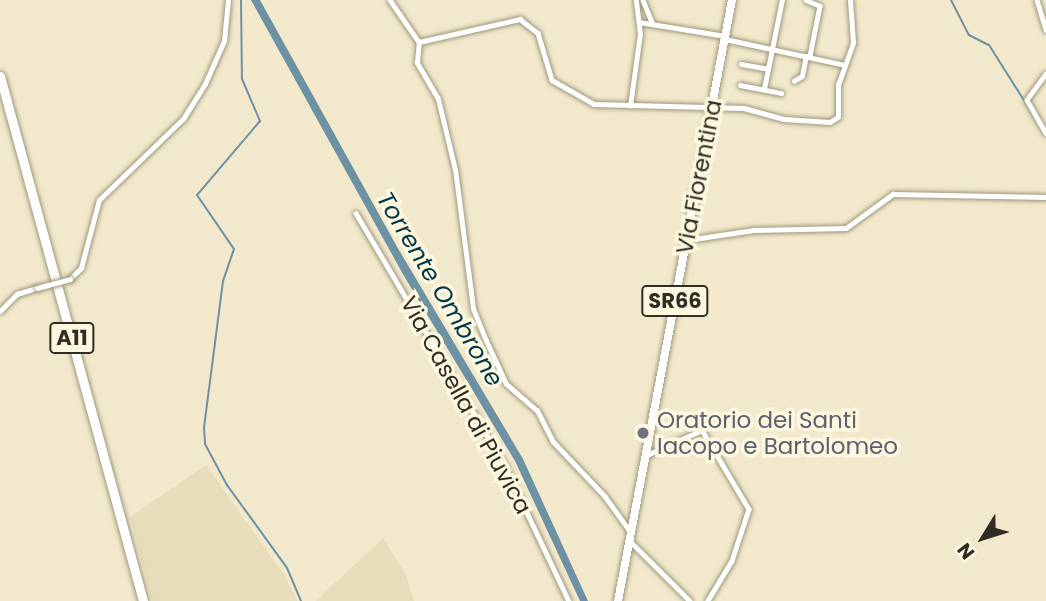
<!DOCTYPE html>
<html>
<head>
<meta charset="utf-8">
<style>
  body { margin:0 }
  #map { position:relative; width:1046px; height:601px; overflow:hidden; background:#f2e9cc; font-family:Poppins,sans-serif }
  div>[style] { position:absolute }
  .built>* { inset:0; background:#e8ddba }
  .water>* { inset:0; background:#6d92a3 }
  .stream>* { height:2px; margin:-1px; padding:0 1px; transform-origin:1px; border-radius:1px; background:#6d92a3 }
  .roads { filter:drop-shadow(0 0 2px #a0987d) drop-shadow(0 0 2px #a0987d) }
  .street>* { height:4.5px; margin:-2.25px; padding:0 2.25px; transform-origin:2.25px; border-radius:2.25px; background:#fff }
  .primary>* { height:8px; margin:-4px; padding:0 4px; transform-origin:4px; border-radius:4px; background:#fff }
  .highway>* { height:9px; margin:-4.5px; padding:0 4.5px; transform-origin:4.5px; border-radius:4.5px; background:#fff }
  .bridges { filter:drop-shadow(0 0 2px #a0987d) drop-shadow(0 0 2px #a0987d) }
  .street-bridge>* { height:4.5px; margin:-2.25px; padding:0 2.25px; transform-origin:2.25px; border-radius:2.25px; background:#fff }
  .dots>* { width:19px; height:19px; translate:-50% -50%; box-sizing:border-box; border:4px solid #fef7df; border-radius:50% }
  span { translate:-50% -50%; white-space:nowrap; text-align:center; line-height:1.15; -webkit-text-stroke:7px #fef7df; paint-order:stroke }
  .shield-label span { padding:2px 5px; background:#fef7df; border:2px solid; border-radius:5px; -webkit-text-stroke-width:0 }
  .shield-label { font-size:21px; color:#302d22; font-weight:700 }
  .street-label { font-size:23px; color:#302d22 }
  .worship-label { font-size:23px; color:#5b616d }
  .left { translate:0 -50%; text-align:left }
  .water-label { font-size:24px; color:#00384a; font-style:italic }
  .north { position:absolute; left:948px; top:503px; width:70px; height:70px; -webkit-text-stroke:5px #fef7df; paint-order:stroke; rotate:232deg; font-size:19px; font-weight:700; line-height:28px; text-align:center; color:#302d22 }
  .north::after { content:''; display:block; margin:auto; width:24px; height:32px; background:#302d22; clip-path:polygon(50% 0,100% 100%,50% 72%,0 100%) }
</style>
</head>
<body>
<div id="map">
  <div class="built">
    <div style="clip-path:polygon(206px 465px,285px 576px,298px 601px,152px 601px,130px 517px)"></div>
    <div style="clip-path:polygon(383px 538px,406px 575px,414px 601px,316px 601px)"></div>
  </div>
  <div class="water">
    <div style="clip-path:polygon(251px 0,260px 0,396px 245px,523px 459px,588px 601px,580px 601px,515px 461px,404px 276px)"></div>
  </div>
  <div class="stream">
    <div style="left:241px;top:0;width:79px;rotate:89.3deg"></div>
    <div style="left:242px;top:79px;width:46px;rotate:66.8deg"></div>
    <div style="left:260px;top:121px;width:97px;rotate:130.4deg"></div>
    <div style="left:197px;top:195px;width:65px;rotate:55.6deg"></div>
    <div style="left:234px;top:249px;width:34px;rotate:109deg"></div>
    <div style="left:223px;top:281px;width:148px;rotate:97.4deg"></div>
    <div style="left:204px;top:428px;width:16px;rotate:86deg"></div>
    <div style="left:205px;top:444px;width:47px;rotate:61.8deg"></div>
    <div style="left:227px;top:485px;width:102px;rotate:54.1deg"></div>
    <div style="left:287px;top:568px;width:36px;rotate:67deg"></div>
    <div style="left:951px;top:0;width:39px;rotate:63deg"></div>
    <div style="left:969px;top:35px;width:22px;rotate:27deg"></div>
    <div style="left:989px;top:45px;width:90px;rotate:57.7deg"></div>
  </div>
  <div class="roads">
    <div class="street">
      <div style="left:390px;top:0;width:51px;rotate:55.4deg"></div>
      <div style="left:643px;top:0;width:24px;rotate:68deg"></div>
      <div style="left:806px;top:0;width:15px;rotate:23deg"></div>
      <div style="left:820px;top:6px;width:51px;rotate:101.3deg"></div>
      <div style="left:1037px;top:0;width:31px;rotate:73deg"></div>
      <div style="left:639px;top:22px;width:87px;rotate:9.2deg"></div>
      <div style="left:725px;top:39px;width:123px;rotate:12.2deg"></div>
      <div style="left:741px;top:64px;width:27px;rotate:10deg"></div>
      <div style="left:1046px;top:74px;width:32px;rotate:126deg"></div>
      <div style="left:1027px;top:100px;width:38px;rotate:60deg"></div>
      <div style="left:794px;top:81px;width:9px;rotate:-32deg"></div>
      <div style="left:802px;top:76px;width:20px;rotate:-79deg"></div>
      <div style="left:740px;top:85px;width:42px;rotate:11deg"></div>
      <div style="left:764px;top:89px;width:91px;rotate:-78.6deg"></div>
      <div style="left:630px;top:106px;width:73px;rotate:-82.1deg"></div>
      <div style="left:640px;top:34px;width:34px;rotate:-97deg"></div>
      <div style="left:356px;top:213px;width:296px;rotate:59.5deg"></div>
      <div style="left:506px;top:468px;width:147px;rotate:64.7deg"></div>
      <div style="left:687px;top:240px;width:69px;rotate:-8.4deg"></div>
      <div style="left:755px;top:230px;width:91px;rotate:-1.3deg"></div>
      <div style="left:846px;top:228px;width:58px;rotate:-35.9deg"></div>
      <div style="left:893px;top:194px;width:153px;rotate:1.1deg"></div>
      <div style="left:70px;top:279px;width:16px;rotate:-45deg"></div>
      <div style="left:81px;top:268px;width:70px;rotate:-75.2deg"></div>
      <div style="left:99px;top:200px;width:117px;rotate:-44deg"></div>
      <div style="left:183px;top:119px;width:41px;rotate:-57.8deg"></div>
      <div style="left:205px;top:84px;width:47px;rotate:-66.2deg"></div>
      <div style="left:224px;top:41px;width:41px;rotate:-84.4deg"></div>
      <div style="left:0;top:311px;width:24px;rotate:-45deg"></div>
      <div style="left:17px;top:294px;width:21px;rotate:-17deg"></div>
      <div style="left:647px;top:455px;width:60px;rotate:-24.4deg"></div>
      <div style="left:702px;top:430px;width:92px;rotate:59.3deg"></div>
      <div style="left:749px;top:509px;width:55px;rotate:108.1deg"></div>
      <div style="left:732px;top:561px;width:47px;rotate:121deg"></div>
      <div style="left:630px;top:532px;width:43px;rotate:-125.5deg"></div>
      <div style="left:605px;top:497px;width:76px;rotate:-133.4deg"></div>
      <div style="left:553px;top:442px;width:35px;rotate:-117deg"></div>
      <div style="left:537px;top:411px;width:41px;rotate:-138.9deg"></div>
      <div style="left:506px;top:384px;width:47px;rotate:-114.9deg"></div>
      <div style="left:486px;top:341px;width:35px;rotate:-112deg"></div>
      <div style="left:473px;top:308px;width:139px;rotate:-97.4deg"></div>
      <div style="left:455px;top:170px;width:73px;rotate:-103.5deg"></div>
      <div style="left:438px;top:99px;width:42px;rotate:-120.3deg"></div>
      <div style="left:417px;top:63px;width:21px;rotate:-85deg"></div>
      <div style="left:419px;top:42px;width:104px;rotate:-12.8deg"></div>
      <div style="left:520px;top:19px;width:23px;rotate:38deg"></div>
      <div style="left:538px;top:33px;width:49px;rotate:73.4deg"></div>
      <div style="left:552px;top:80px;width:48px;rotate:29.7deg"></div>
      <div style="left:594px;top:104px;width:150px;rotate:1.5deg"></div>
      <div style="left:744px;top:108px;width:41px;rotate:15.4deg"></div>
      <div style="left:784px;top:119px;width:46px;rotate:3.7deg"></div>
      <div style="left:830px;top:122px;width:9px;rotate:-32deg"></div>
      <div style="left:838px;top:117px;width:32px;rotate:-90deg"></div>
      <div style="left:838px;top:85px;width:45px;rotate:-70.3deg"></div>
      <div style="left:853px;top:43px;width:43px;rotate:-94deg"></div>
      <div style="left:629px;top:540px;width:86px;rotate:45deg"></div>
    </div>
    <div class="primary">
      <div style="left:618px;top:601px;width:612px;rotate:-79.26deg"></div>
    </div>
    <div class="highway">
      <div style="left:0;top:76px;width:544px;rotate:74.76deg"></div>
    </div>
  </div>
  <div class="bridges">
    <div class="street-bridge">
      <div style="left:37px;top:288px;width:34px;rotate:-15deg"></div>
    </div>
  </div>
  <div class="dots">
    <div style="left:643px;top:433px;background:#6b7280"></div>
  </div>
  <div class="shield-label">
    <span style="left:675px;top:301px">SR66</span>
    <span style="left:72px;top:338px">A11</span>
  </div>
  <div class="street-label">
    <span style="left:699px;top:177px;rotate:-79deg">Via Fiorentina</span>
    <span style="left:466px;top:405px;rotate:61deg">Via Casella di Piuvica</span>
  </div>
  <div class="worship-label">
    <span class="left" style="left:657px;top:433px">Oratorio dei Santi<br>Iacopo e Bartolomeo</span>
  </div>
  <div class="water-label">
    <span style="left:440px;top:289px;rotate:59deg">Torrente Ombrone</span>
  </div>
  <div class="north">N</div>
</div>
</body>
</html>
